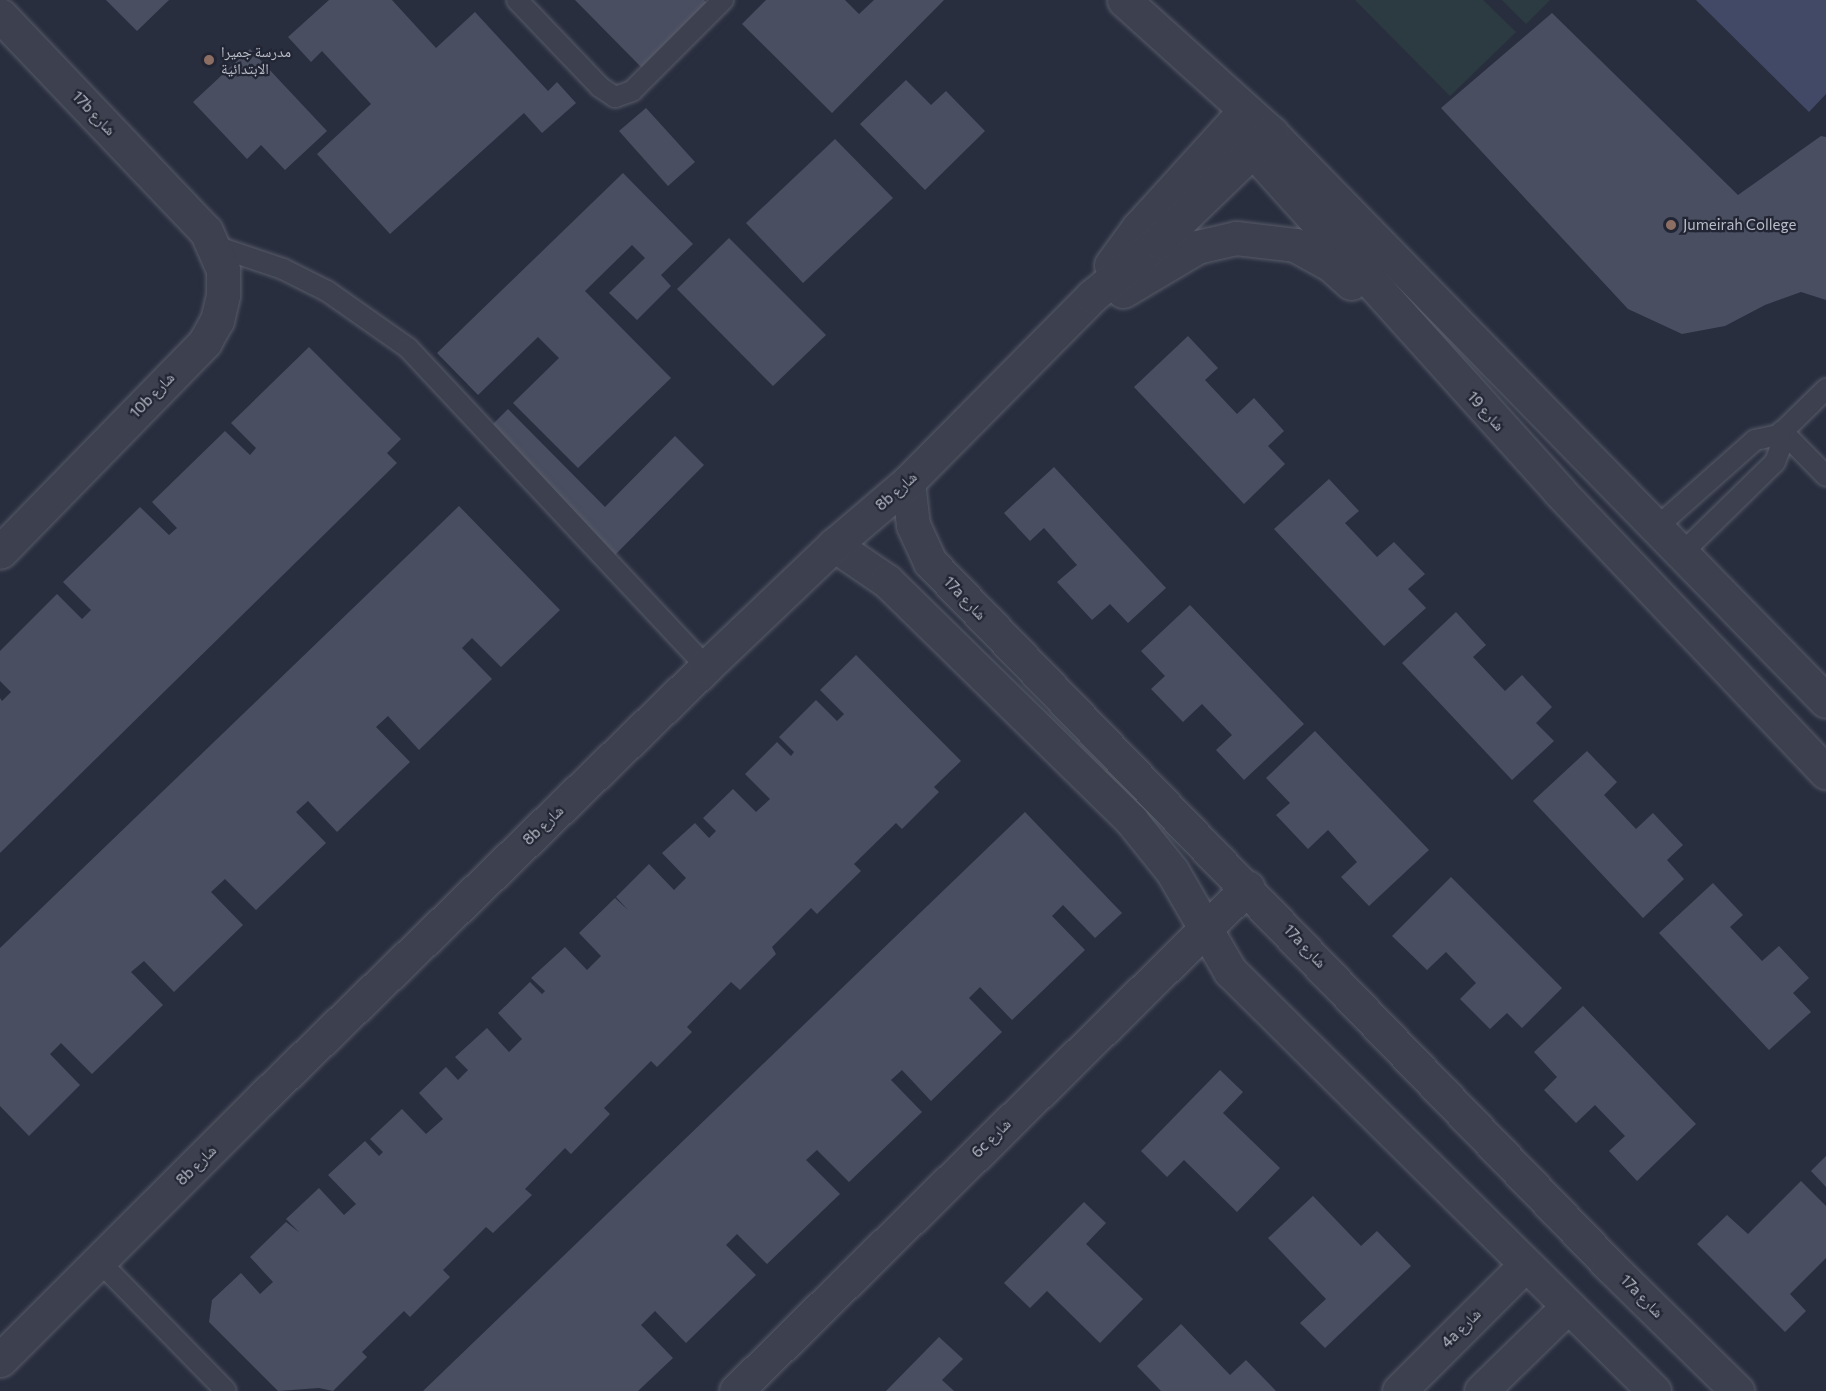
<!DOCTYPE html>
<html>
<head>
<meta charset="utf-8">
<style>
  body { margin:0 }
  #map { position:relative; width:1826px; height:1391px; overflow:hidden; background:#292e3f; font-family:Commissioner,"Noto Naskh Arabic",sans-serif }
  div>[style] { position:absolute }
  .green>* { inset:0; background:#2c3b41 }
  .water>* { inset:0; background:#414966 }
  .building>* { inset:0; background:#494e60 }
  .roads { filter:drop-shadow(0 0 2px #585c69) drop-shadow(0 0 2px #585c69) }
  .service>* { height:20px; margin:-10px; padding:0 10px; transform-origin:10px; border-radius:10px; background:#3d414f }
  .minor>* { height:33px; margin:-16.5px; padding:0 16.5px; transform-origin:16.5px; border-radius:16.5px; background:#3d414f }
  .dots>* { width:16px; height:16px; translate:-50% -50%; box-sizing:border-box; border:3px solid #222634; border-radius:50% }
  span { translate:-50% -50%; white-space:nowrap; text-align:center; line-height:1.15; -webkit-text-stroke:4.5px #222634; paint-order:stroke }
  .poi-label { font-size:15px; color:#babdc9 }
  .left { translate:0 -50%; text-align:left }
  .street-label { font-size:15px; color:#babdc9 }
</style>
</head>
<body>
<div id="map">
  <div class="green">
    <div style="clip-path:polygon(1355px 0,1483px 0,1516px 32px,1450px 96px)"></div>
    <div style="clip-path:polygon(1502px 0,1550px 0,1526px 24px)"></div>
  </div>
  <div class="water">
    <div style="clip-path:polygon(1696px 0,1826px 0,1826px 94px,1809px 112px)"></div>
  </div>
  <div class="building">
    <div style="clip-path:polygon(106px 0,169px 0,137px 31px)"></div>
    <div style="clip-path:polygon(329px 0,392px 0,436px 48px,475px 12px,548px 91px,557px 82px,576px 103px,542px 133px,524px 113px,390px 234px,317px 154px,371px 104px,322px 51px,311px 62px,288px 37px)"></div>
    <div style="clip-path:polygon(575px 0,704px 0,709px 5px,643px 69px)"></div>
    <div style="clip-path:polygon(766px 0,845px 0,859px 14px,874px 0,944px 0,832px 113px,742px 24px)"></div>
    <div style="clip-path:polygon(1552px 13px,1738px 195px,1821px 136px,1826px 137px,1826px 300px,1801px 292px,1765px 305px,1725px 326px,1682px 334px,1628px 309px,1441px 108px)"></div>
    <div style="clip-path:polygon(250px 49px,327px 131px,285px 170px,261px 145px,247px 159px,193px 102px)"></div>
    <div style="clip-path:polygon(906px 80px,931px 105px,946px 91px,985px 131px,925px 190px,860px 124px)"></div>
    <div style="clip-path:polygon(646px 108px,695px 162px,668px 186px,619px 131px)"></div>
    <div style="clip-path:polygon(835px 139px,893px 198px,803px 283px,746px 223px)"></div>
    <div style="clip-path:polygon(623px 173px,693px 244px,661px 275px,671px 286px,637px 320px,609px 293px,645px 258px,632px 245px,585px 291px,671px 378px,578px 468px,513px 403px,559px 358px,538px 337px,478px 395px,437px 353px)"></div>
    <div style="clip-path:polygon(729px 238px,826px 335px,773px 386px,677px 289px)"></div>
    <div style="clip-path:polygon(1188px 336px,1218px 368px,1205px 380px,1237px 414px,1254px 398px,1284px 431px,1268px 446px,1285px 464px,1244px 504px,1134px 387px)"></div>
    <div style="clip-path:polygon(309px 347px,401px 439px,387px 453px,397px 463px,0 853px,0 698px,2px 701px,11px 692px,0 681px,0 651px,57px 594px,82px 619px,91px 610px,63px 582px,140px 507px,169px 535px,177px 528px,152px 502px,225px 431px,250px 455px,256px 448px,231px 423px)"></div>
    <div style="clip-path:polygon(508px 409px,605px 507px,675px 436px,704px 465px,613px 557px,486px 431px)"></div>
    <div style="clip-path:polygon(1054px 467px,1166px 588px,1128px 623px,1110px 604px,1092px 620px,1057px 582px,1077px 565px,1044px 528px,1030px 541px,1004px 513px)"></div>
    <div style="clip-path:polygon(1329px 479px,1359px 511px,1345px 523px,1377px 557px,1394px 542px,1425px 574px,1408px 589px,1426px 608px,1384px 646px,1274px 529px)"></div>
    <div style="clip-path:polygon(459px 506px,560px 610px,501px 667px,472px 638px,462px 648px,492px 679px,419px 750px,388px 716px,376px 727px,410px 762px,337px 832px,308px 801px,296px 812px,326px 843px,256px 910px,225px 879px,211px 892px,243px 925px,174px 992px,144px 961px,131px 972px,163px 1005px,92px 1074px,61px 1043px,50px 1054px,80px 1085px,29px 1136px,0 1106px,0 948px)"></div>
    <div style="clip-path:polygon(1190px 605px,1304px 724px,1244px 780px,1216px 750px,1232px 735px,1202px 704px,1183px 722px,1151px 689px,1165px 676px,1141px 651px)"></div>
    <div style="clip-path:polygon(1456px 612px,1486px 645px,1473px 657px,1505px 691px,1522px 675px,1552px 707px,1536px 723px,1554px 741px,1512px 780px,1402px 663px)"></div>
    <div style="clip-path:polygon(856px 655px,961px 761px,934px 787px,939px 792px,902px 829px,896px 823px,854px 864px,861px 871px,817px 914px,811px 908px,772px 947px,776px 954px,740px 990px,731px 982px,687px 1027px,692px 1032px,657px 1067px,651px 1061px,604px 1108px,610px 1114px,571px 1154px,565px 1148px,525px 1189px,532px 1195px,493px 1233px,486px 1227px,443px 1270px,450px 1277px,410px 1317px,404px 1311px,362px 1352px,367px 1357px,333px 1391px,319px 1388px,278px 1391px,209px 1322px,212px 1300px,241px 1273px,260px 1294px,273px 1282px,250px 1257px,286px 1222px,300px 1233px,286px 1219px,319px 1188px,344px 1215px,356px 1204px,328px 1175px,365px 1141px,379px 1156px,383px 1152px,370px 1139px,402px 1109px,426px 1134px,443px 1119px,419px 1093px,446px 1067px,458px 1080px,468px 1070px,455px 1057px,487px 1028px,509px 1052px,522px 1039px,498px 1013px,530px 982px,542px 994px,545px 991px,531px 978px,565px 947px,587px 970px,601px 956px,579px 933px,615px 898px,628px 910px,616px 897px,649px 864px,674px 890px,686px 878px,662px 853px,695px 823px,709px 838px,716px 831px,703px 818px,733px 789px,756px 812px,770px 799px,745px 774px,777px 742px,791px 756px,794px 752px,779px 737px,816px 700px,837px 721px,844px 714px,820px 690px)"></div>
    <div style="clip-path:polygon(1315px 731px,1429px 850px,1369px 906px,1341px 877px,1357px 862px,1328px 830px,1308px 849px,1276px 815px,1290px 803px,1266px 778px)"></div>
    <div style="clip-path:polygon(1587px 751px,1617px 782px,1604px 795px,1636px 829px,1653px 813px,1683px 845px,1667px 860px,1684px 879px,1643px 918px,1533px 801px)"></div>
    <div style="clip-path:polygon(1025px 812px,1122px 913px,1095px 938px,1063px 905px,1052px 916px,1085px 950px,1012px 1020px,980px 987px,969px 998px,1002px 1032px,931px 1101px,902px 1070px,891px 1080px,922px 1112px,849px 1182px,817px 1150px,806px 1160px,840px 1194px,767px 1264px,737px 1234px,726px 1245px,756px 1275px,686px 1343px,655px 1311px,641px 1325px,673px 1358px,638px 1391px,423px 1391px)"></div>
    <div style="clip-path:polygon(1451px 877px,1562px 988px,1522px 1028px,1507px 1013px,1490px 1029px,1460px 999px,1476px 983px,1446px 952px,1427px 970px,1392px 936px)"></div>
    <div style="clip-path:polygon(1713px 883px,1743px 915px,1730px 927px,1762px 961px,1779px 946px,1809px 978px,1793px 993px,1811px 1012px,1769px 1050px,1659px 933px)"></div>
    <div style="clip-path:polygon(1583px 1006px,1696px 1124px,1637px 1181px,1609px 1151px,1625px 1136px,1595px 1105px,1576px 1123px,1544px 1090px,1557px 1077px,1534px 1052px)"></div>
    <div style="clip-path:polygon(1220px 1070px,1243px 1092px,1223px 1113px,1280px 1168px,1237px 1212px,1184px 1160px,1167px 1177px,1141px 1151px)"></div>
    <div style="clip-path:polygon(1826px 1156px,1826px 1187px,1811px 1171px)"></div>
    <div style="clip-path:polygon(1801px 1181px,1826px 1206px,1826px 1258px,1790px 1294px,1806px 1311px,1785px 1332px,1697px 1244px,1727px 1215px,1748px 1234px)"></div>
    <div style="clip-path:polygon(1313px 1196px,1361px 1246px,1377px 1231px,1411px 1266px,1325px 1348px,1300px 1323px,1326px 1299px,1268px 1238px)"></div>
    <div style="clip-path:polygon(1084px 1202px,1106px 1223px,1086px 1244px,1143px 1299px,1100px 1343px,1047px 1291px,1030px 1308px,1004px 1283px)"></div>
    <div style="clip-path:polygon(1181px 1324px,1230px 1375px,1246px 1360px,1276px 1391px,1161px 1391px,1137px 1366px)"></div>
    <div style="clip-path:polygon(939px 1337px,963px 1359px,942px 1380px,954px 1391px,886px 1391px)"></div>
  </div>
  <div class="roads">
    <div class="service">
      <div style="left:517px;top:0;width:120px;rotate:46.3deg"></div>
      <div style="left:600px;top:87px;width:18px;rotate:34deg"></div>
      <div style="left:615px;top:97px;width:18px;rotate:-19deg"></div>
      <div style="left:632px;top:91px;width:129px;rotate:-45deg"></div>
      <div style="left:215px;top:246px;width:72px;rotate:18.7deg"></div>
      <div style="left:283px;top:269px;width:49px;rotate:26.6deg"></div>
      <div style="left:327px;top:291px;width:99px;rotate:35.1deg"></div>
      <div style="left:408px;top:348px;width:437px;rotate:46.9deg"></div>
      <div style="left:1782px;top:431px;width:63px;rotate:45.6deg"></div>
      <div style="left:1779px;top:435px;width:66px;rotate:-44.4deg"></div>
      <div style="left:1657px;top:527px;width:131px;rotate:-41.6deg"></div>
      <div style="left:1755px;top:440px;width:25px;rotate:-12deg"></div>
      <div style="left:1682px;top:553px;width:130px;rotate:-44.4deg"></div>
      <div style="left:1775px;top:462px;width:14px;rotate:-69deg"></div>
      <div style="left:1780px;top:449px;width:14px;rotate:-94deg"></div>
      <div style="left:100px;top:1262px;width:180px;rotate:45.7deg"></div>
    </div>
    <div class="minor">
      <div style="left:1124px;top:0;width:198px;rotate:42.1deg"></div>
      <div style="left:1271px;top:133px;width:794px;rotate:45.66deg"></div>
      <div style="left:0;top:15px;width:298px;rotate:46.4deg"></div>
      <div style="left:206px;top:231px;width:43px;rotate:66.4deg"></div>
      <div style="left:223px;top:270px;width:25px;rotate:90deg"></div>
      <div style="left:223px;top:295px;width:26px;rotate:103deg"></div>
      <div style="left:217px;top:320px;width:25px;rotate:119deg"></div>
      <div style="left:205px;top:342px;width:293px;rotate:134.3deg"></div>
      <div style="left:1238px;top:134px;width:480px;rotate:48deg"></div>
      <div style="left:1559px;top:491px;width:388px;rotate:46.5deg"></div>
      <div style="left:1111px;top:265px;width:46px;rotate:-53.9deg"></div>
      <div style="left:1138px;top:228px;width:159px;rotate:-47.8deg"></div>
      <div style="left:1123px;top:291px;width:86px;rotate:-30.7deg"></div>
      <div style="left:1197px;top:247px;width:40px;rotate:-13deg"></div>
      <div style="left:1236px;top:238px;width:59px;rotate:6.8deg"></div>
      <div style="left:1295px;top:245px;width:41px;rotate:29.1deg"></div>
      <div style="left:1331px;top:265px;width:27px;rotate:42deg"></div>
      <div style="left:908px;top:482px;width:43px;rotate:83.4deg"></div>
      <div style="left:913px;top:525px;width:41px;rotate:65.3deg"></div>
      <div style="left:930px;top:562px;width:977px;rotate:45.99deg"></div>
      <div style="left:1609px;top:1265px;width:180px;rotate:44.5deg"></div>
      <div style="left:834px;top:545px;width:64px;rotate:34.2deg"></div>
      <div style="left:887px;top:581px;width:342px;rotate:44.4deg"></div>
      <div style="left:1131px;top:820px;width:65px;rotate:51.2deg"></div>
      <div style="left:1172px;top:871px;width:116px;rotate:59.9deg"></div>
      <div style="left:1230px;top:971px;width:597px;rotate:44.73deg"></div>
      <div style="left:0;top:1360px;width:369px;rotate:-45deg"></div>
      <div style="left:261px;top:1099px;width:620px;rotate:-44.15deg"></div>
      <div style="left:706px;top:667px;width:177px;rotate:-43.6deg"></div>
      <div style="left:834px;top:545px;width:97px;rotate:-40.4deg"></div>
      <div style="left:908px;top:482px;width:262px;rotate:-45.3deg"></div>
      <div style="left:1092px;top:296px;width:87px;rotate:-39.4deg"></div>
      <div style="left:1159px;top:241px;width:156px;rotate:-44deg"></div>
      <div style="left:736px;top:1391px;width:718px;rotate:-44.55deg"></div>
      <div style="left:1399px;top:1391px;width:177px;rotate:-45deg"></div>
      <div style="left:1481px;top:1391px;width:120px;rotate:-44.3deg"></div>
    </div>
  </div>
  <div class="dots">
    <div style="left:209px;top:60px;background:#8d6e63"></div>
    <div style="left:1671px;top:225px;background:#8d6e63"></div>
  </div>
  <div class="poi-label">
    <span class="left" style="left:221px;top:60px">مدرسة جميرا<br>الابتدائية</span>
    <span class="left" style="left:1683px;top:225px">Jumeirah College</span>
  </div>
  <div class="street-label">
    <span style="left:94px;top:113px;rotate:46deg">17b شارع</span>
    <span style="left:152px;top:395px;rotate:-46deg">10b شارع</span>
    <span style="left:1486px;top:411px;rotate:48deg">شارع 19</span>
    <span style="left:896px;top:491px;rotate:-42deg">8b شارع</span>
    <span style="left:965px;top:598px;rotate:46deg">17a شارع</span>
    <span style="left:543px;top:825px;rotate:-44deg">8b شارع</span>
    <span style="left:1305px;top:946px;rotate:46deg">17a شارع</span>
    <span style="left:991px;top:1138px;rotate:-45deg">6c شارع</span>
    <span style="left:196px;top:1165px;rotate:-45deg">8b شارع</span>
    <span style="left:1642px;top:1296px;rotate:45deg">17a شارع</span>
    <span style="left:1461px;top:1328px;rotate:-45deg">4a شارع</span>
  </div>
</div>
</body>
</html>
